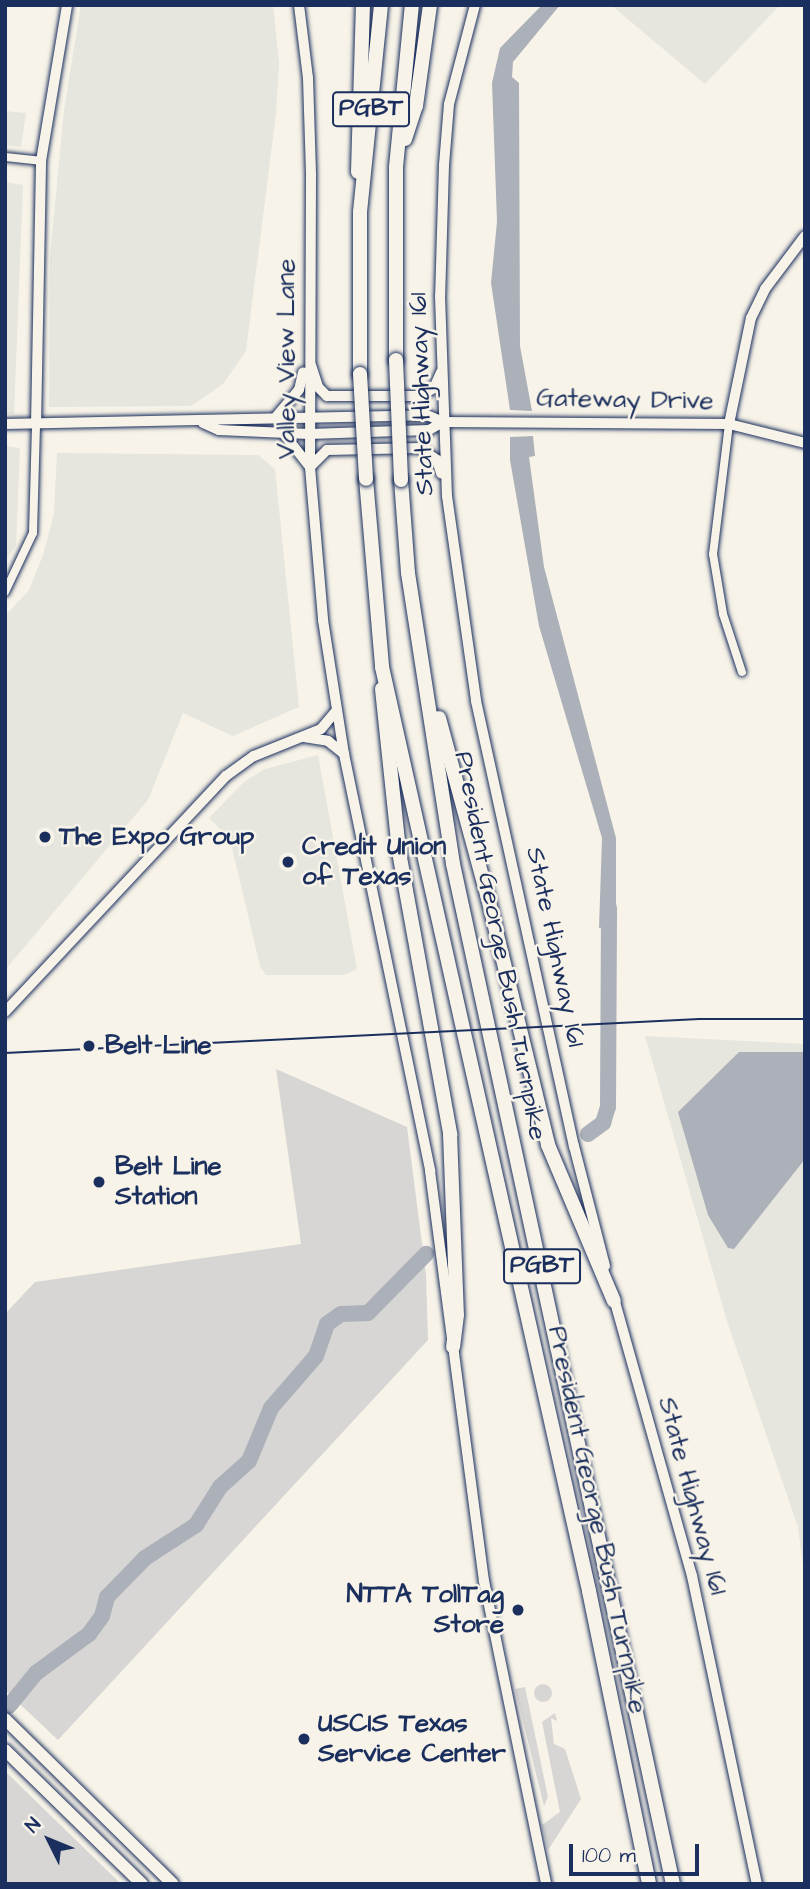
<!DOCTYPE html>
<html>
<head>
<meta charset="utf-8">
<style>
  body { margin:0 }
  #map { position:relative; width:810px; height:1889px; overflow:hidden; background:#f7f3e8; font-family:"Architects Daughter",sans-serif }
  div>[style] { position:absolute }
  .built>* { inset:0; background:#e6e5de }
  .green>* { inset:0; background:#d7d6d4 }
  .round { border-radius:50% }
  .water>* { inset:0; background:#acb0b9 }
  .river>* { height:16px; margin:-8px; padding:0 8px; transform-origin:8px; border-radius:8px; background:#acb0b9 }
  .roads { filter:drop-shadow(0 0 2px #1b2f5e) drop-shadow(0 0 2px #1b2f5e) }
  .street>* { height:8px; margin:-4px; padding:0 4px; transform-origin:4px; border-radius:4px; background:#f7f3e8 }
  .secondary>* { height:10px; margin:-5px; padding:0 5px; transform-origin:5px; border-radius:5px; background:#f7f3e8 }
  .primary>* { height:12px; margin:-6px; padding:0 6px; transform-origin:6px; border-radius:6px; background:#f7f3e8 }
  .highway>* { height:14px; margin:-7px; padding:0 7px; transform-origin:7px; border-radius:7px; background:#f7f3e8 }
  .tram>* { height:2px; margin:-1px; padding:0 1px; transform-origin:1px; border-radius:1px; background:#1b2f5e }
  .bridges { filter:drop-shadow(0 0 2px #1b2f5e) drop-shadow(0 0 2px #1b2f5e) }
  .highway-bridge>* { height:14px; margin:-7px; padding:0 7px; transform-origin:7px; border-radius:7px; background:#f7f3e8 }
  .dots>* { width:19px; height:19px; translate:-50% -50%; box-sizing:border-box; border:4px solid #f7f3e8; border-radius:50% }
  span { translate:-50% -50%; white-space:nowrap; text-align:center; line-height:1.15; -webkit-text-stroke:5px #f7f3e8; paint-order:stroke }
  .shield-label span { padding:2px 5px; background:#f7f3e8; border:2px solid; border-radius:5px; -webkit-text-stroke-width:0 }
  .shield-label { font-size:24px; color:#1b2f5e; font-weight:700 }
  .street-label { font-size:26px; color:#1b2f5e }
  .poi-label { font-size:26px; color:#1b2f5e; font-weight:700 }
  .left { translate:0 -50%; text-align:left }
  .right { translate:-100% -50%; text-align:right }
  .frame { position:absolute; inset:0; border:7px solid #1b2f5e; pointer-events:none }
  .north { position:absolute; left:14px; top:1805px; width:70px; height:70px; -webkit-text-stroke:5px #f7f3e8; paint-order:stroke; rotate:313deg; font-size:19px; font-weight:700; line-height:28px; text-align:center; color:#1b2f5e }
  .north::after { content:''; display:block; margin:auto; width:24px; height:32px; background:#1b2f5e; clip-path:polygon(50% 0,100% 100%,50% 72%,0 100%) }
  .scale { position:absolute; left:569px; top:1844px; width:130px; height:32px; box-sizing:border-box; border:4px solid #1b2f5e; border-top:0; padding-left:9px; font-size:21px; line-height:24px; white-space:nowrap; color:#1b2f5e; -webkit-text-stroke:5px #f7f3e8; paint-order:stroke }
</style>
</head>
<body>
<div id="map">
  <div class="built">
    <div style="clip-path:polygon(81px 5px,273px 5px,279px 63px,276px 113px,246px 351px,223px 384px,191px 406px,49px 407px,50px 257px,64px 110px)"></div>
    <div style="clip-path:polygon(611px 5px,780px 5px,705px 84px)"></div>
    <div style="clip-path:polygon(5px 111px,26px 113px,21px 147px,5px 145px)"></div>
    <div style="clip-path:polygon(5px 182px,23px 185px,14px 414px,5px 414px)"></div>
    <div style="clip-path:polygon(5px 446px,20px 448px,16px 545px,5px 562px)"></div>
    <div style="clip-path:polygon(57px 453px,258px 455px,275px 469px,299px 707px,233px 736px,183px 713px,148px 800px,5px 970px,5px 616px,29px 590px,43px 555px,54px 514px)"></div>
    <div style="clip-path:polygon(318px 755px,357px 969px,344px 975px,266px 975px,260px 966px,230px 839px,209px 818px,245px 781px,265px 769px)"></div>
    <div style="clip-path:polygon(645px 1036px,805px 1044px,805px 1582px,798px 1527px,727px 1321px)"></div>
  </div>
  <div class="green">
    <div style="clip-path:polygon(276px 1069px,407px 1127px,426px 1275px,428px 1340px,58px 1740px,5px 1690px,5px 1314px,35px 1282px,301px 1244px)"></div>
    <div class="round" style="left:534px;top:1684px;width:18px;height:18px"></div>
    <div style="clip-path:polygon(525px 1687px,548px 1797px,544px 1806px,515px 1689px)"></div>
    <div style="clip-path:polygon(555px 1713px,557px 1721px,551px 1718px,554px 1744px,565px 1749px,581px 1799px,548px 1850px,542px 1825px,560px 1812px,542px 1722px)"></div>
    <div style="clip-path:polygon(5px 1771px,121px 1884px,5px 1884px)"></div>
  </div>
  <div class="water">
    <div style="clip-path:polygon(542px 5px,560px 5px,513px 62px,512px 77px,519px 83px,520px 346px,532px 411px,510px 410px,491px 283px,497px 222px,492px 83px,500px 48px)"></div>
    <div style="clip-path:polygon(533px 436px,535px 456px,529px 457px,544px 567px,616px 838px,616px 925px,599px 928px,602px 838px,539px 626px,510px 460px,510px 437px)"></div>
    <div style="clip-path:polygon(739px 1052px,805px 1052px,805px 1159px,734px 1249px,728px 1248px,708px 1215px,678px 1112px)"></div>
  </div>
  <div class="river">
    <div style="left:588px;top:1134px;width:19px;rotate:-36deg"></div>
    <div style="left:603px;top:1123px;width:17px;rotate:-73deg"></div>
    <div style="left:608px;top:1107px;width:199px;rotate:-89.7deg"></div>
    <div style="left:9px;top:1706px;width:43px;rotate:-50.7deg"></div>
    <div style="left:36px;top:1673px;width:66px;rotate:-36.3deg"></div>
    <div style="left:89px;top:1634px;width:22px;rotate:-54deg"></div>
    <div style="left:102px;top:1616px;width:20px;rotate:-75deg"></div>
    <div style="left:107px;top:1597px;width:54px;rotate:-45.7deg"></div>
    <div style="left:145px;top:1558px;width:61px;rotate:-32.9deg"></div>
    <div style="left:196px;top:1525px;width:45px;rotate:-57.7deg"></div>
    <div style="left:220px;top:1487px;width:39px;rotate:-42deg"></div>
    <div style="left:249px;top:1461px;width:57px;rotate:-67.5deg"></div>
    <div style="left:271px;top:1408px;width:69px;rotate:-49.1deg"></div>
    <div style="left:316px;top:1356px;width:34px;rotate:-71deg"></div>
    <div style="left:327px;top:1324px;width:17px;rotate:-36deg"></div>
    <div style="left:341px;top:1314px;width:27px;rotate:-2deg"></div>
    <div style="left:368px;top:1313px;width:83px;rotate:-45.5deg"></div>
  </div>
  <div class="roads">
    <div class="street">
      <div style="left:5px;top:157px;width:36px;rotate:6deg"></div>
      <div style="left:729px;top:424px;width:131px;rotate:97deg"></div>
      <div style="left:713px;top:554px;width:61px;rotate:80.5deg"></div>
      <div style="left:723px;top:614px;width:61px;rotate:71.9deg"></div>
      <div style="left:5px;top:592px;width:65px;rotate:-64.6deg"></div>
      <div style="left:33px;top:533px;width:108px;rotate:-88.4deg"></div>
    </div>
    <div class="secondary">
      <div style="left:299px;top:5px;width:74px;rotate:83deg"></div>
      <div style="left:308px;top:78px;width:98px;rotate:88.2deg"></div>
      <div style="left:311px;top:176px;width:291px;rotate:90.2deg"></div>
      <div style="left:310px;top:467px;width:154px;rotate:85.1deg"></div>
      <div style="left:323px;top:620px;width:136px;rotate:81.1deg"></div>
      <div style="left:344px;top:754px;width:426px;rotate:78.3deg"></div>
      <div style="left:430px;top:1171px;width:414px;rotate:82.5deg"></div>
      <div style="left:484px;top:1581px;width:309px;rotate:78.4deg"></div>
      <div style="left:475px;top:5px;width:102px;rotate:104.7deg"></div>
      <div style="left:449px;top:104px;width:61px;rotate:94.7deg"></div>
      <div style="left:444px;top:165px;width:131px;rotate:91.7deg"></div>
      <div style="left:440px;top:296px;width:200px;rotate:88deg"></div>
      <div style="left:447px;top:496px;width:207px;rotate:81.9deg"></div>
      <div style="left:476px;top:701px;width:456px;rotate:77.6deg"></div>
      <div style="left:574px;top:1146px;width:124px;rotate:75.5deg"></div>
      <div style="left:311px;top:365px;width:23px;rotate:72deg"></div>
      <div style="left:318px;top:387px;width:13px;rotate:45deg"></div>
      <div style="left:327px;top:396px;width:92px"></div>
      <div style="left:419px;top:396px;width:17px;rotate:-28deg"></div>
      <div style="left:434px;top:388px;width:17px;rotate:-66deg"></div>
      <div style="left:276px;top:417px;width:35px;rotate:-50deg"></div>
      <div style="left:299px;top:390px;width:18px;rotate:-77deg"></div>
      <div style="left:203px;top:423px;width:17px;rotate:24deg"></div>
      <div style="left:219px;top:430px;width:90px;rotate:2.5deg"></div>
      <div style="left:309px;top:434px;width:120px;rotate:-1.9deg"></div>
      <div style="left:429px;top:430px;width:16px;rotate:-30deg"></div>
      <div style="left:5px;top:424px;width:422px;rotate:-1.2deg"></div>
      <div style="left:427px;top:415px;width:17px;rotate:24deg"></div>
      <div style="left:443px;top:422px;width:286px;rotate:0.4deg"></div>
      <div style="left:729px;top:424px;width:78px;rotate:14deg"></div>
      <div style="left:729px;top:424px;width:108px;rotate:-78.3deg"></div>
      <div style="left:751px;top:318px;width:32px;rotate:-64deg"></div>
      <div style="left:765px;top:289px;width:66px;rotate:-53deg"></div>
      <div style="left:36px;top:425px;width:264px;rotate:-88.9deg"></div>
      <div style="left:41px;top:161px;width:158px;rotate:-80.5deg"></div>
      <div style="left:284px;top:434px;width:42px;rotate:51.8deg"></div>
      <div style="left:310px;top:467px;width:24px;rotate:-45deg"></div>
      <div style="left:327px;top:450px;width:93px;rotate:-1.2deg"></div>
      <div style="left:420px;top:448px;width:21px;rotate:35deg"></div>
      <div style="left:437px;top:460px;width:14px;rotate:73deg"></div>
      <div style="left:304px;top:737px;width:24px;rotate:9deg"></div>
      <div style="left:328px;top:741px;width:21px;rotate:39deg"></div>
      <div style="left:5px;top:1012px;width:323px;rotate:-46.9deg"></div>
      <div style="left:226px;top:776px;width:34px;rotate:-36deg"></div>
      <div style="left:254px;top:756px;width:72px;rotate:-21.9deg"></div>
      <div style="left:321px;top:729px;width:23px;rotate:-50deg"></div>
      <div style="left:613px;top:1295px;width:292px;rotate:74.3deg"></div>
      <div style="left:692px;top:1576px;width:315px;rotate:78.1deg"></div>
    </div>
    <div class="primary">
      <div style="left:5px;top:1719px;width:235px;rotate:44.5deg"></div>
      <div style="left:5px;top:1750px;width:192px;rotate:44.4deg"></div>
    </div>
    <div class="highway">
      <div style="left:405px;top:139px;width:35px;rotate:-72deg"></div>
      <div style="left:416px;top:106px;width:102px;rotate:-82.1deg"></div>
      <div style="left:358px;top:172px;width:167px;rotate:-88.3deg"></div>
      <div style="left:396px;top:360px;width:193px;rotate:-90deg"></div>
      <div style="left:396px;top:167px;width:163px;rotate:-84.4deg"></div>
      <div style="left:360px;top:374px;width:162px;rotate:-90deg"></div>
      <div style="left:360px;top:212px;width:208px;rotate:-84.2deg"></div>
      <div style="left:366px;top:479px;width:189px;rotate:85.1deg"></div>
      <div style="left:382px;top:667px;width:947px;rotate:77.37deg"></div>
      <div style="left:589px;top:1591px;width:299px;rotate:78.4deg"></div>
      <div style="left:401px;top:480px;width:93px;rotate:85.7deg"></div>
      <div style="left:408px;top:573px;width:294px;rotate:81.2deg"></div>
      <div style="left:453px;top:864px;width:1043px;rotate:77.83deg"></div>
      <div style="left:382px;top:689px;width:164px;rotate:84deg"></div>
      <div style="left:399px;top:852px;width:287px;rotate:79.7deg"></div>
      <div style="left:450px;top:1134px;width:181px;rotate:87.8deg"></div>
      <div style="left:457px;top:1315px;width:32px;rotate:97deg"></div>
      <div style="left:439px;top:718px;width:187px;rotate:74.8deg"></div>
      <div style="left:488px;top:898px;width:254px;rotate:76.3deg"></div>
      <div style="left:548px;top:1145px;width:169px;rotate:67.1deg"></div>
    </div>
  </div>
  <div class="tram">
    <div style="left:5px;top:1053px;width:695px;rotate:-2.8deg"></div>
    <div style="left:699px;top:1019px;width:106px"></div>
  </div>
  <div class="bridges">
    <div class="highway-bridge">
      <div style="left:396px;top:360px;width:120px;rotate:87.6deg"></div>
      <div style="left:360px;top:374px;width:105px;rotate:86.7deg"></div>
    </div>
  </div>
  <div class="dots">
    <div style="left:45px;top:837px;background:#1b2f5e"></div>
    <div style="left:288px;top:862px;background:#1b2f5e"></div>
    <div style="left:89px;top:1046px;background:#1b2f5e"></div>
    <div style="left:99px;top:1182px;background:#1b2f5e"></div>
    <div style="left:518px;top:1610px;background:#1b2f5e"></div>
    <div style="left:304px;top:1739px;background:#1b2f5e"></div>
  </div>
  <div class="shield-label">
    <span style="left:371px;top:109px">PGBT</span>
    <span style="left:542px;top:1266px">PGBT</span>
  </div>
  <div class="street-label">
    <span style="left:287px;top:359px;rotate:-90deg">Valley View Lane</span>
    <span style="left:422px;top:394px;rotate:-92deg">State Highway 161</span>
    <span style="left:625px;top:400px;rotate:1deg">Gateway Drive</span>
    <span style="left:500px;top:946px;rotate:79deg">President George Bush Turnpike</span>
    <span style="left:555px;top:947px;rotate:78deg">State Highway 161</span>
    <span style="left:692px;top:1496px;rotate:75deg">State Highway 161</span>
    <span style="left:597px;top:1520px;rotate:78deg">President George Bush Turnpike</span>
  </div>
  <div class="poi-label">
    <span class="left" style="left:59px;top:837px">The Expo Group</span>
    <span class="left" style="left:302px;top:862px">Credit Union<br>of Texas</span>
    <span class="left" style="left:105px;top:1046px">Belt Line</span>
    <span class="left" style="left:115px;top:1182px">Belt Line<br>Station</span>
    <span class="right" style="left:504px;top:1610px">NTTA TollTag<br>Store</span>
    <span class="left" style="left:318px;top:1739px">USCIS Texas<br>Service Center</span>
  </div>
  <div class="frame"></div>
  <div class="north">N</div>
  <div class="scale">100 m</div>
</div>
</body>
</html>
